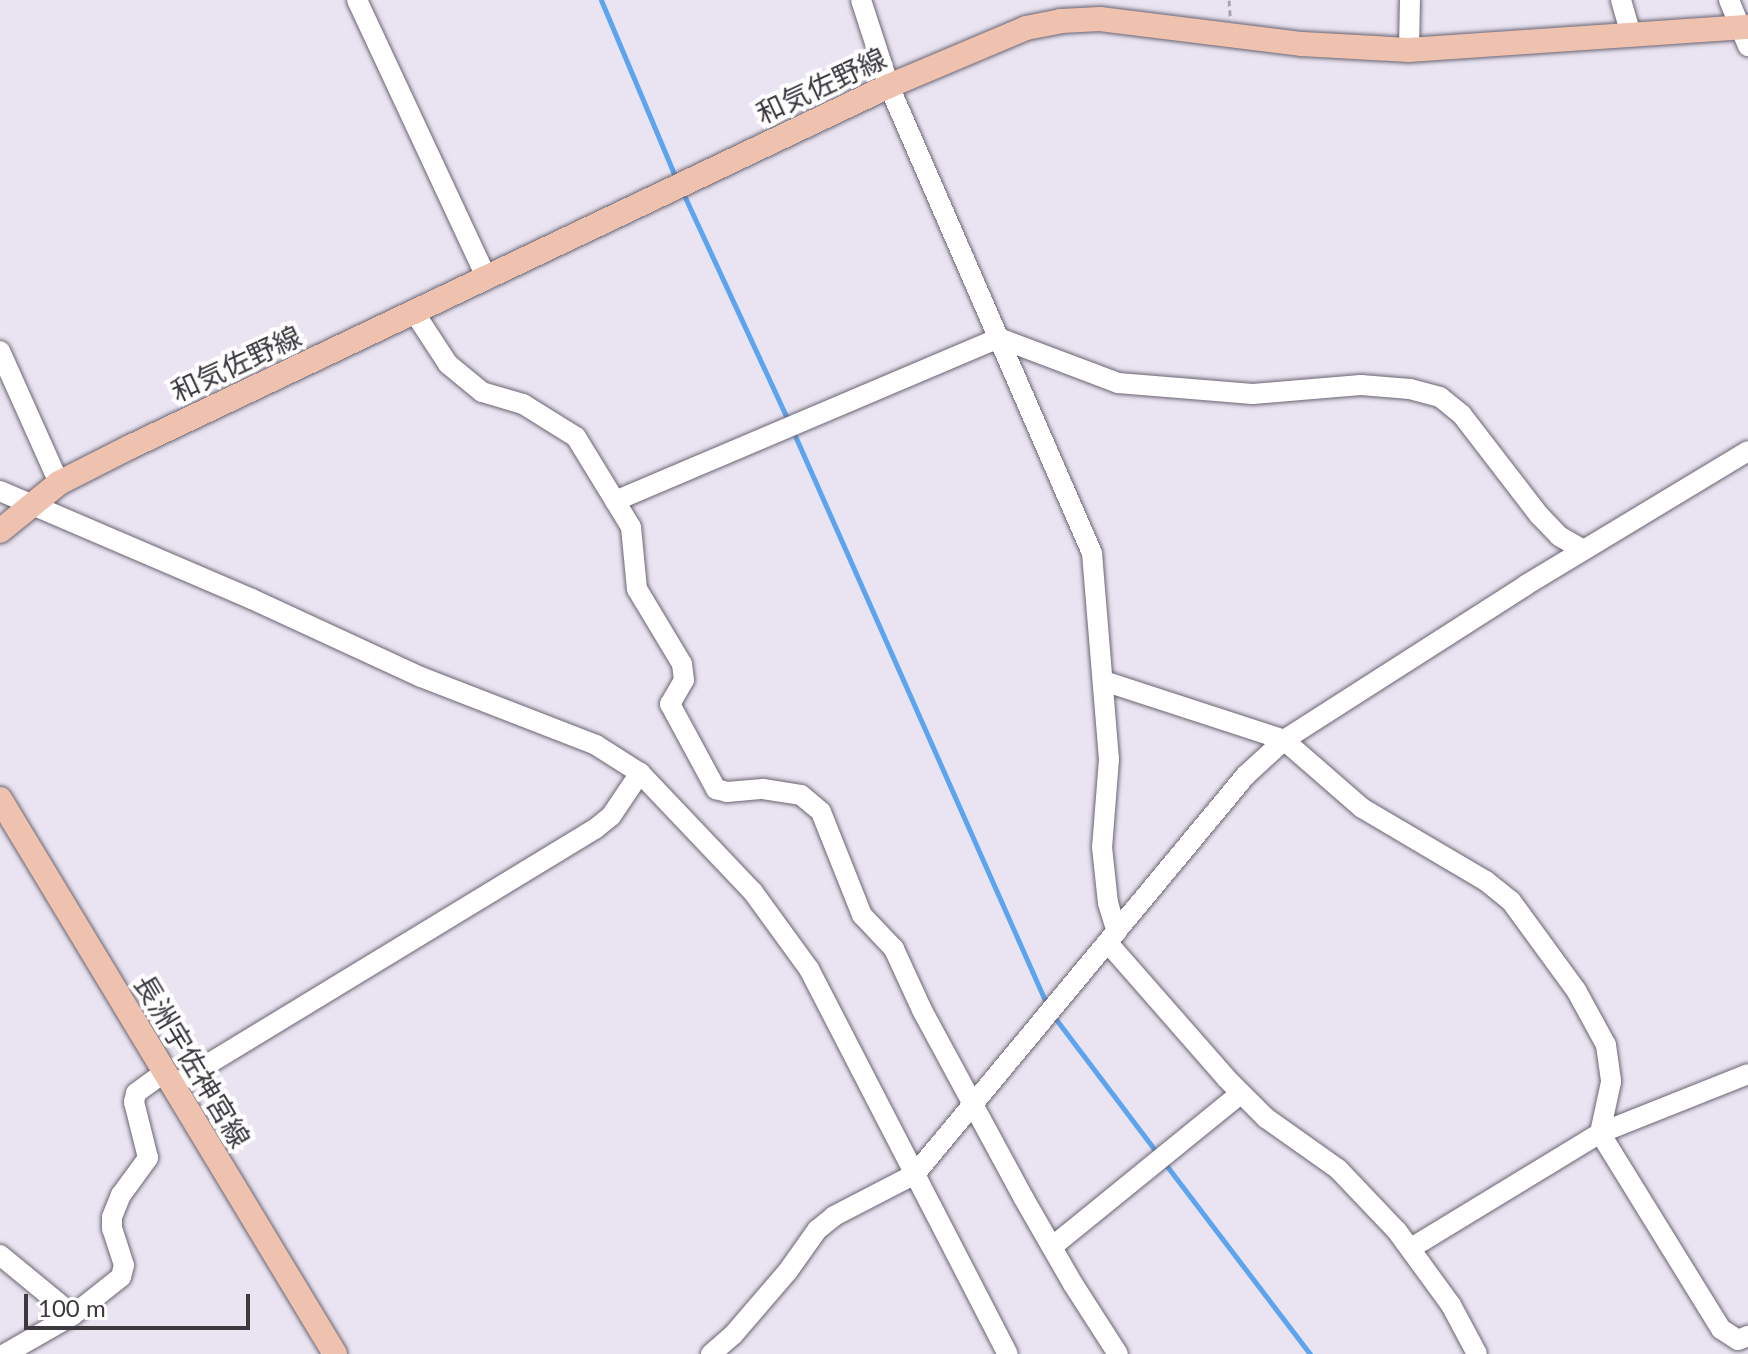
<!DOCTYPE html>
<html>
<head>
<meta charset="utf-8">
<style>
  body { margin:0 }
  #map { position:relative; width:1748px; height:1354px; overflow:hidden; background:#eae4f2; font-family:Lato,"Noto Sans JP",sans-serif }
  div>[style] { position:absolute }
  .stream>* { height:5px; margin:-2.5px; padding:0 2.5px; transform-origin:2.5px; border-radius:2.5px; background:#5ca4ed }
  .path>* { height:3px; margin-top:-1.5px; transform-origin:0; background:repeating-linear-gradient(90deg,#a8a3ae 0 6px,transparent 0 10px) }
  .roads { filter:drop-shadow(0 0 2px #6a6471) drop-shadow(0 0 2px #6a6471) }
  .minor>* { height:20px; margin:-10px; padding:0 10px; transform-origin:10px; border-radius:10px; background:#fff }
  .major>* { height:24px; margin:-12px; padding:0 12px; transform-origin:12px; border-radius:12px; background:#efc2af }
  span { translate:-50% -50%; white-space:nowrap; text-align:center; line-height:1.15; -webkit-text-stroke:8px #fff; paint-order:stroke }
  .street-label { font-size:28px; color:#3c393f }
  .scale { position:absolute; left:24px; top:1294px; width:226px; height:36px; box-sizing:border-box; border:4px solid #3c393f; border-top:0; padding-left:10px; font-size:24px; line-height:28px; white-space:nowrap; color:#3c393f; -webkit-text-stroke:6px #fff; paint-order:stroke }
</style>
</head>
<body>
<div id="map">
  <div class="stream">
    <div style="left:601px;top:0;width:196px;rotate:67.2deg"></div>
    <div style="left:683px;top:193px;width:250px;rotate:65.2deg"></div>
    <div style="left:792px;top:429px;width:630px;rotate:66.12deg"></div>
    <div style="left:1052px;top:1014px;width:174px;rotate:52.9deg"></div>
    <div style="left:1163px;top:1161px;width:243px;rotate:52.7deg"></div>
  </div>
  <div class="path">
    <div style="left:1229px;top:0;width:16px;rotate:86deg"></div>
  </div>
  <div class="roads">
    <div class="minor">
      <div style="left:357px;top:0;width:306px;rotate:65deg"></div>
      <div style="left:861px;top:0;width:90px;rotate:72deg"></div>
      <div style="left:889px;top:86px;width:509px;rotate:66.51deg"></div>
      <div style="left:1092px;top:553px;width:207px;rotate:85.3deg"></div>
      <div style="left:1109px;top:759px;width:88px;rotate:94.5deg"></div>
      <div style="left:1102px;top:847px;width:56px;rotate:83.9deg"></div>
      <div style="left:1108px;top:903px;width:30px;rotate:73deg"></div>
      <div style="left:1621px;top:0;width:37px;rotate:74deg"></div>
      <div style="left:1729px;top:0;width:50px;rotate:67.6deg"></div>
      <div style="left:1409px;top:50px;width:50px;rotate:-88.9deg"></div>
      <div style="left:414px;top:312px;width:62px;rotate:56.8deg"></div>
      <div style="left:448px;top:364px;width:44px;rotate:39.5deg"></div>
      <div style="left:482px;top:392px;width:43px;rotate:16.3deg"></div>
      <div style="left:523px;top:404px;width:62px;rotate:31.9deg"></div>
      <div style="left:576px;top:437px;width:105px;rotate:58.6deg"></div>
      <div style="left:631px;top:527px;width:62px;rotate:84.5deg"></div>
      <div style="left:637px;top:589px;width:87px;rotate:59deg"></div>
      <div style="left:682px;top:664px;width:16px;rotate:83deg"></div>
      <div style="left:684px;top:680px;width:28px;rotate:120deg"></div>
      <div style="left:670px;top:704px;width:97px;rotate:61.6deg"></div>
      <div style="left:716px;top:789px;width:11px;rotate:15deg"></div>
      <div style="left:727px;top:792px;width:36px;rotate:-5deg"></div>
      <div style="left:763px;top:789px;width:38px;rotate:9deg"></div>
      <div style="left:801px;top:795px;width:26px;rotate:40deg"></div>
      <div style="left:821px;top:812px;width:111px;rotate:68.3deg"></div>
      <div style="left:862px;top:915px;width:47px;rotate:46.7deg"></div>
      <div style="left:894px;top:949px;width:67px;rotate:65.3deg"></div>
      <div style="left:922px;top:1010px;width:213px;rotate:61.6deg"></div>
      <div style="left:1023px;top:1197px;width:100px;rotate:60.1deg"></div>
      <div style="left:1073px;top:1284px;width:83px;rotate:57.3deg"></div>
      <div style="left:0;top:351px;width:145px;rotate:65.9deg"></div>
      <div style="left:0;top:491px;width:274px;rotate:23.2deg"></div>
      <div style="left:252px;top:599px;width:186px;rotate:24.8deg"></div>
      <div style="left:421px;top:677px;width:188px;rotate:21.2deg"></div>
      <div style="left:596px;top:745px;width:52px;rotate:32.5deg"></div>
      <div style="left:640px;top:773px;width:164px;rotate:46.5deg"></div>
      <div style="left:753px;top:892px;width:95px;rotate:54deg"></div>
      <div style="left:809px;top:969px;width:433px;rotate:62.7deg"></div>
      <div style="left:615px;top:501px;width:417px;rotate:-23deg"></div>
      <div style="left:999px;top:338px;width:127px;rotate:20.7deg"></div>
      <div style="left:1118px;top:383px;width:135px;rotate:4.7deg"></div>
      <div style="left:1253px;top:394px;width:108px;rotate:-4.8deg"></div>
      <div style="left:1361px;top:385px;width:49px;rotate:4.7deg"></div>
      <div style="left:1410px;top:389px;width:31px;rotate:15deg"></div>
      <div style="left:1440px;top:397px;width:28px;rotate:39deg"></div>
      <div style="left:1462px;top:415px;width:126px;rotate:52.4deg"></div>
      <div style="left:1539px;top:515px;width:29px;rotate:46deg"></div>
      <div style="left:1559px;top:536px;width:28px;rotate:30deg"></div>
      <div style="left:1104px;top:681px;width:189px;rotate:18.1deg"></div>
      <div style="left:1284px;top:740px;width:103px;rotate:41.1deg"></div>
      <div style="left:1362px;top:808px;width:144px;rotate:30.5deg"></div>
      <div style="left:1486px;top:881px;width:32px;rotate:39deg"></div>
      <div style="left:1511px;top:901px;width:110px;rotate:53.9deg"></div>
      <div style="left:1576px;top:990px;width:63px;rotate:61.4deg"></div>
      <div style="left:1606px;top:1045px;width:37px;rotate:82deg"></div>
      <div style="left:1611px;top:1082px;width:52px;rotate:102.2deg"></div>
      <div style="left:1600px;top:1133px;width:230px;rotate:58.3deg"></div>
      <div style="left:1721px;top:1329px;width:20px;rotate:33deg"></div>
      <div style="left:1738px;top:1340px;width:11px;rotate:-22deg"></div>
      <div style="left:1108px;top:943px;width:179px;rotate:48.8deg"></div>
      <div style="left:1226px;top:1078px;width:57px;rotate:45deg"></div>
      <div style="left:1266px;top:1118px;width:88px;rotate:35.3deg"></div>
      <div style="left:1338px;top:1169px;width:86px;rotate:46.4deg"></div>
      <div style="left:1397px;top:1231px;width:92px;rotate:53.9deg"></div>
      <div style="left:1451px;top:1305px;width:55px;rotate:62deg"></div>
      <div style="left:172px;top:1086px;width:495px;rotate:-31.3deg"></div>
      <div style="left:595px;top:829px;width:21px;rotate:-39deg"></div>
      <div style="left:611px;top:816px;width:52px;rotate:-56deg"></div>
      <div style="left:1053px;top:1246px;width:242px;rotate:-39.1deg"></div>
      <div style="left:1411px;top:1248px;width:221px;rotate:-31.3deg"></div>
      <div style="left:1600px;top:1133px;width:159px;rotate:-21.7deg"></div>
      <div style="left:0;top:1255px;width:94px;rotate:39.4deg"></div>
      <div style="left:5px;top:1354px;width:78px;rotate:-29.8deg"></div>
      <div style="left:73px;top:1315px;width:61px;rotate:-38.4deg"></div>
      <div style="left:121px;top:1277px;width:12px;rotate:-76deg"></div>
      <div style="left:124px;top:1265px;width:38px;rotate:-108deg"></div>
      <div style="left:112px;top:1229px;width:12px;rotate:-90deg"></div>
      <div style="left:112px;top:1217px;width:24px;rotate:-68deg"></div>
      <div style="left:121px;top:1195px;width:46px;rotate:-53.9deg"></div>
      <div style="left:148px;top:1158px;width:58px;rotate:-104deg"></div>
      <div style="left:134px;top:1102px;width:9px;rotate:-77deg"></div>
      <div style="left:136px;top:1093px;width:34px;rotate:-36deg"></div>
      <div style="left:711px;top:1354px;width:29px;rotate:-41deg"></div>
      <div style="left:733px;top:1335px;width:84px;rotate:-49.3deg"></div>
      <div style="left:788px;top:1271px;width:50px;rotate:-54.7deg"></div>
      <div style="left:817px;top:1230px;width:22px;rotate:-39deg"></div>
      <div style="left:834px;top:1216px;width:91px;rotate:-27.4deg"></div>
      <div style="left:915px;top:1174px;width:518px;rotate:-50.32deg"></div>
      <div style="left:1246px;top:775px;width:52px;rotate:-42.6deg"></div>
      <div style="left:1284px;top:740px;width:287px;rotate:-32.6deg"></div>
      <div style="left:1526px;top:585px;width:259px;rotate:-31.1deg"></div>
    </div>
    <div class="major">
      <div style="left:0;top:531px;width:76px;rotate:-39.1deg"></div>
      <div style="left:59px;top:483px;width:80px;rotate:-26.9deg"></div>
      <div style="left:130px;top:447px;width:840px;rotate:-25.44deg"></div>
      <div style="left:889px;top:86px;width:149px;rotate:-22.9deg"></div>
      <div style="left:1026px;top:28px;width:36px;rotate:-11deg"></div>
      <div style="left:1061px;top:21px;width:39px;rotate:-3deg"></div>
      <div style="left:1100px;top:19px;width:204px;rotate:7.1deg"></div>
      <div style="left:1302px;top:44px;width:107px;rotate:3.2deg"></div>
      <div style="left:1409px;top:50px;width:340px;rotate:-3.9deg"></div>
      <div style="left:0;top:799px;width:648px;rotate:58.88deg"></div>
    </div>
  </div>
  <div class="street-label">
    <span style="left:821px;top:85px;rotate:-25deg">和気佐野線</span>
    <span style="left:236px;top:363px;rotate:-25deg">和気佐野線</span>
    <span style="left:193px;top:1061px;rotate:59deg">長洲宇佐神宮線</span>
  </div>
  <div class="scale">100 m</div>
</div>
</body>
</html>
